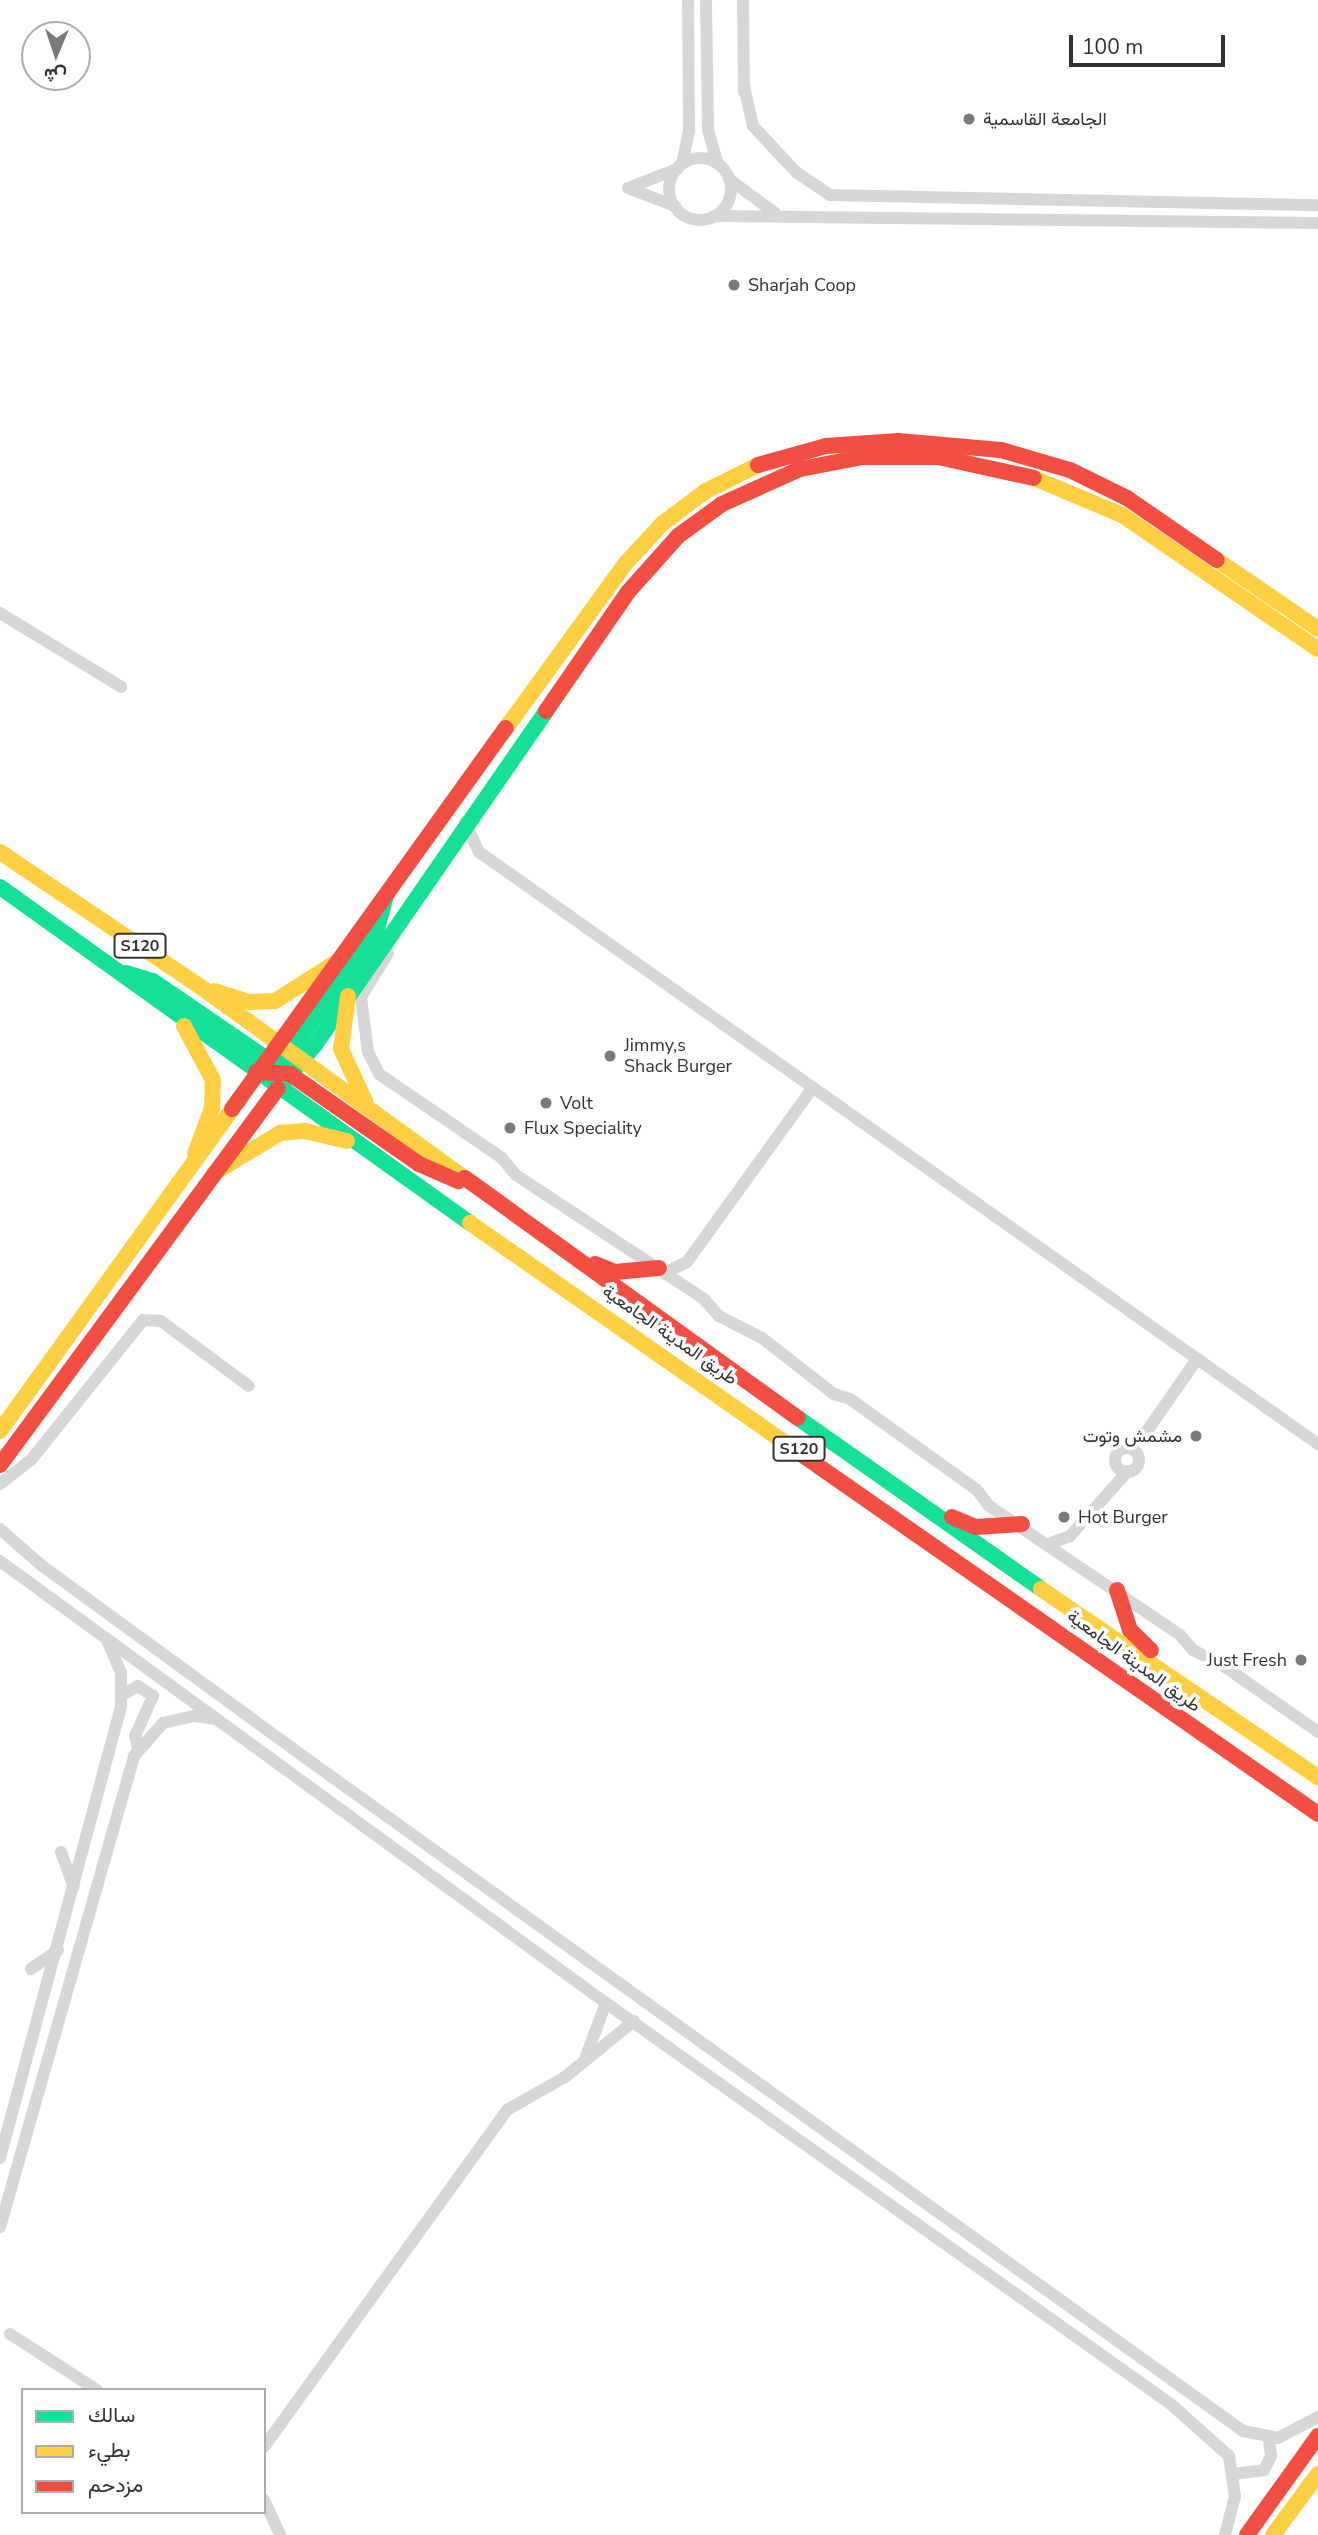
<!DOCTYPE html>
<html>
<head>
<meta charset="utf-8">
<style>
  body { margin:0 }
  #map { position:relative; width:1318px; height:2535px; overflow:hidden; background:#fff; font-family:"Nunito Sans",Vazirmatn,sans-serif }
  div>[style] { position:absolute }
  .street>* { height:12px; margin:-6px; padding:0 6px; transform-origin:6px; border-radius:6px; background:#d7d7d7 }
  .street>.ring { margin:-6px; padding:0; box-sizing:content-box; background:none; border:12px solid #d7d7d7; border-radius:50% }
  .fast>* { height:16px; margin:-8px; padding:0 8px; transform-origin:8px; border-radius:8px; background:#16e098 }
  .slow>* { height:16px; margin:-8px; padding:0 8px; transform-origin:8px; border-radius:8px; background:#ffcf43 }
  .jam>* { height:16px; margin:-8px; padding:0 8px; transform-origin:8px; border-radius:8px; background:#f24e42 }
  .dots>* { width:19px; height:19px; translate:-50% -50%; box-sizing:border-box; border:4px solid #fff; border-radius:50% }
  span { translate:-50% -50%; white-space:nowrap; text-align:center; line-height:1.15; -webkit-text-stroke:7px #fff; paint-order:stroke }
  .shield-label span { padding:2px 5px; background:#fff; border:2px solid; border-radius:5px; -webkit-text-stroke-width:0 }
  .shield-label { font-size:16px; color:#333; font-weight:700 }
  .poi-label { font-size:18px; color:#333 }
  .left { translate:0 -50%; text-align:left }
  .right { translate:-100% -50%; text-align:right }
  .street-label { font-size:18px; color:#333 }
  .legend { position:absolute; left:21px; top:2388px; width:245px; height:126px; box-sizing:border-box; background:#fff; border:2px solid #adadad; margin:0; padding:9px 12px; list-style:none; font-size:21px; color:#333 }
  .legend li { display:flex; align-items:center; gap:14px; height:35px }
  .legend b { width:35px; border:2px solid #adadad }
  .north { position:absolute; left:21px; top:21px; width:70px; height:70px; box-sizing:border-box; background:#fff; border:2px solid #adadad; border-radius:50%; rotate:182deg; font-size:19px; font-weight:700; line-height:28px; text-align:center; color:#333 }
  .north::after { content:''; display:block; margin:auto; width:24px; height:32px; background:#7a7a7a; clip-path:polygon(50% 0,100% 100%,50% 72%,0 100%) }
  .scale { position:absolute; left:1069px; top:35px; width:156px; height:32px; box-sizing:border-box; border:4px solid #333; border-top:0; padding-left:9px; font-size:21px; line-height:24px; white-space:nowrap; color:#333; -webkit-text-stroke:5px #fff; paint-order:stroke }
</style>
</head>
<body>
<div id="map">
  <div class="street">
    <div style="left:706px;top:0;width:130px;rotate:89.1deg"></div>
    <div style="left:708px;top:130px;width:35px;rotate:74deg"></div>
    <div style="left:743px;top:0;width:92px;rotate:89.4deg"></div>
    <div style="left:744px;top:86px;width:41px;rotate:77.3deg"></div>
    <div style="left:753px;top:126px;width:63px;rotate:46.9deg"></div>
    <div style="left:796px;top:172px;width:41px;rotate:34.1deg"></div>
    <div style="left:830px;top:195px;width:488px;rotate:1.2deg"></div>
    <div class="ring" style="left:669px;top:158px;width:50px;height:50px"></div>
    <div style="left:682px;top:164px;width:34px;rotate:-78deg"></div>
    <div style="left:689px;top:131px;width:131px;rotate:-90.4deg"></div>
    <div style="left:729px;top:179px;width:57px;rotate:36.5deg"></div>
    <div style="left:675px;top:206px;width:50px;rotate:-159deg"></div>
    <div style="left:628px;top:188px;width:53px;rotate:-21.2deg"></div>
    <div style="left:715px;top:216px;width:603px;rotate:0.67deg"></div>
    <div style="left:0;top:613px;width:142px;rotate:31.4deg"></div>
    <div style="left:465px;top:822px;width:33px;rotate:65deg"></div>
    <div style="left:479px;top:852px;width:1027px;rotate:35.21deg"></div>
    <div style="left:388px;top:953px;width:52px;rotate:121.5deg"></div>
    <div style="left:361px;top:997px;width:55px;rotate:82.7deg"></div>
    <div style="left:368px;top:1052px;width:25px;rotate:63deg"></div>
    <div style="left:379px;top:1074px;width:149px;rotate:34.3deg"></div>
    <div style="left:502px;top:1158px;width:22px;rotate:51deg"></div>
    <div style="left:516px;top:1175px;width:225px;rotate:33.4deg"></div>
    <div style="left:704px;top:1299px;width:23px;rotate:49deg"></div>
    <div style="left:719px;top:1316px;width:48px;rotate:27.1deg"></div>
    <div style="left:762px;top:1338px;width:91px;rotate:37.9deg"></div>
    <div style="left:834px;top:1394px;width:17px;rotate:17deg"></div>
    <div style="left:850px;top:1399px;width:156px;rotate:35.6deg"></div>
    <div style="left:977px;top:1490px;width:20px;rotate:53deg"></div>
    <div style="left:989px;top:1506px;width:230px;rotate:34deg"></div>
    <div style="left:1180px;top:1635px;width:20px;rotate:49deg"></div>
    <div style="left:1193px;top:1650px;width:31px;rotate:27deg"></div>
    <div style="left:1221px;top:1664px;width:118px;rotate:35deg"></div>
    <div style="left:666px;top:1272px;width:23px;rotate:-25deg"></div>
    <div style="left:687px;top:1262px;width:213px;rotate:-54.2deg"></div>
    <div style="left:1125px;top:1448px;width:28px;rotate:-38deg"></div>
    <div style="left:1147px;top:1431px;width:88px;rotate:-55.2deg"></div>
    <div class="ring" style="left:1115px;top:1448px;width:12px;height:12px"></div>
    <div style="left:0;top:1484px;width:39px;rotate:-38deg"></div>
    <div style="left:31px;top:1460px;width:179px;rotate:-51.3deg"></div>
    <div style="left:143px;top:1320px;width:18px;rotate:3deg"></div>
    <div style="left:161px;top:1321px;width:109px;rotate:36.5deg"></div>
    <div style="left:0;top:1529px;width:55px;rotate:41.3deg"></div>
    <div style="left:41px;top:1565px;width:338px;rotate:36.1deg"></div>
    <div style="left:314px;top:1764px;width:1144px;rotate:35.68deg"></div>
    <div style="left:1243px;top:2431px;width:36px;rotate:11deg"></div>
    <div style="left:1278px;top:2438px;width:45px;rotate:-27.7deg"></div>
    <div style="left:1051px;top:1543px;width:20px;rotate:-20deg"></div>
    <div style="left:1070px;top:1536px;width:87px;rotate:-48.3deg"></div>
    <div style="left:0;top:1561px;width:750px;rotate:36.11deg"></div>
    <div style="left:606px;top:2003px;width:694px;rotate:35.38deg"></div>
    <div style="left:1172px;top:2405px;width:76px;rotate:41.8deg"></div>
    <div style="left:1229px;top:2456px;width:40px;rotate:81.5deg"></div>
    <div style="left:1235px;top:2496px;width:40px;rotate:104.4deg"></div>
    <div style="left:122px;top:1695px;width:18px;rotate:-29deg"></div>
    <div style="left:138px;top:1686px;width:18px;rotate:34deg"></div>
    <div style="left:153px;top:1696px;width:44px;rotate:114.2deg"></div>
    <div style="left:135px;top:1736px;width:13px;rotate:77deg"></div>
    <div style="left:61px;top:1852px;width:37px;rotate:70deg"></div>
    <div style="left:31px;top:1969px;width:33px;rotate:-35deg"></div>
    <div style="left:586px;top:2056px;width:57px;rotate:-69.3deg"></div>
    <div style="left:0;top:2158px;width:468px;rotate:-75deg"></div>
    <div style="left:121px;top:1706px;width:33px;rotate:-90deg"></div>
    <div style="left:121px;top:1673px;width:38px;rotate:-113deg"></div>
    <div style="left:0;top:2227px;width:490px;rotate:-74.1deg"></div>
    <div style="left:134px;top:1756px;width:44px;rotate:-48.7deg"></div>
    <div style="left:163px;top:1723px;width:32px;rotate:-13deg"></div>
    <div style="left:194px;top:1716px;width:21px;rotate:8deg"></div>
    <div style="left:10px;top:2334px;width:103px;rotate:32.8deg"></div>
    <div style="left:264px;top:2447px;width:415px;rotate:-54.2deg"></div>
    <div style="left:507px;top:2110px;width:67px;rotate:-29.6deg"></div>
    <div style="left:565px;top:2077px;width:89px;rotate:-39.1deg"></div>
    <div style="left:1233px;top:2474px;width:31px;rotate:-7deg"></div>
    <div style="left:1264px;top:2470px;width:16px;rotate:-63deg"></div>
    <div style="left:1271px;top:2456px;width:17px;rotate:-97deg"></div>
    <div style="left:264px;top:2500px;width:38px;rotate:65deg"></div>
  </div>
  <div class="fast">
    <div style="left:0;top:887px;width:578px;rotate:35.56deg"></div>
    <div style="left:126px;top:973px;width:28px;rotate:17deg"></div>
    <div style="left:153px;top:981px;width:142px;rotate:34.4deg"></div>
    <div style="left:270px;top:1061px;width:19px;rotate:9deg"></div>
    <div style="left:283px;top:1063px;width:164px;rotate:-55deg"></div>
    <div style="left:377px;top:929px;width:34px;rotate:-75deg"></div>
    <div style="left:278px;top:1088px;width:57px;rotate:-49.3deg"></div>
    <div style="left:315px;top:1045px;width:406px;rotate:-55.3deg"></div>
    <div style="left:798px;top:1418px;width:297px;rotate:35.1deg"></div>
  </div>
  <div class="slow">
    <div style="left:1034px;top:478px;width:95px;rotate:22.8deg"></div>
    <div style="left:1122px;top:515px;width:237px;rotate:34.4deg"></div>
    <div style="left:1217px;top:560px;width:122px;rotate:34.3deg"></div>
    <div style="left:506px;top:728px;width:203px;rotate:-54deg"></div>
    <div style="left:625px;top:564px;width:56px;rotate:-47.2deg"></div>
    <div style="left:663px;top:523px;width:54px;rotate:-36.7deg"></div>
    <div style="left:706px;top:491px;width:58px;rotate:-26.6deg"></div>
    <div style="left:0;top:852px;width:239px;rotate:33.9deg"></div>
    <div style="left:198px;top:985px;width:329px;rotate:35.9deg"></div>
    <div style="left:215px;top:991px;width:35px;rotate:18deg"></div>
    <div style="left:248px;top:1002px;width:27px;rotate:-2deg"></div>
    <div style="left:275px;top:1001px;width:71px;rotate:-32.3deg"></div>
    <div style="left:348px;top:996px;width:53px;rotate:97.5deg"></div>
    <div style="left:341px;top:1049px;width:57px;rotate:65.2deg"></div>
    <div style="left:184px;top:1026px;width:61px;rotate:61.8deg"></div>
    <div style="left:213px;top:1080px;width:28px;rotate:92deg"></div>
    <div style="left:212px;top:1108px;width:49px;rotate:110.3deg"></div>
    <div style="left:214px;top:1173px;width:77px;rotate:-31.2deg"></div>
    <div style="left:280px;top:1133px;width:25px;rotate:-5deg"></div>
    <div style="left:305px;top:1131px;width:43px;rotate:13.4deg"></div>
    <div style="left:470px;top:1223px;width:404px;rotate:34.9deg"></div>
    <div style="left:0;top:1431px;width:397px;rotate:-54.2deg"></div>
    <div style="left:1041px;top:1589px;width:335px;rotate:34.2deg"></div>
    <div style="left:1273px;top:2535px;width:76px;rotate:-53.6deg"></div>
  </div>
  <div class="jam">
    <div style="left:758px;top:465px;width:71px;rotate:-15.6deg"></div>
    <div style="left:826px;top:446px;width:72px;rotate:-4deg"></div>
    <div style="left:898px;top:441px;width:103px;rotate:5deg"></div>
    <div style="left:1001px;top:450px;width:72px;rotate:16.2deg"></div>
    <div style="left:1070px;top:470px;width:64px;rotate:26.2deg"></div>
    <div style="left:1127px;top:498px;width:109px;rotate:34.6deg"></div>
    <div style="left:546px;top:711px;width:145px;rotate:-55.4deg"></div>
    <div style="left:628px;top:592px;width:75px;rotate:-48.2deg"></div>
    <div style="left:678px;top:536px;width:54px;rotate:-36deg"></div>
    <div style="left:722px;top:504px;width:85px;rotate:-24.2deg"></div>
    <div style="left:800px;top:469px;width:64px;rotate:-10.8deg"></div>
    <div style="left:863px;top:457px;width:75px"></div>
    <div style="left:938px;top:457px;width:98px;rotate:12.3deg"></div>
    <div style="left:256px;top:1072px;width:34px;rotate:3deg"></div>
    <div style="left:290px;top:1074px;width:157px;rotate:34.9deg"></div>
    <div style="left:419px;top:1164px;width:43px;rotate:23.6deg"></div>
    <div style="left:232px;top:1109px;width:469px;rotate:-54.3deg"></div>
    <div style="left:465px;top:1178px;width:410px;rotate:35.8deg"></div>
    <div style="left:595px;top:1264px;width:22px;rotate:22deg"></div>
    <div style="left:615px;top:1272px;width:44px;rotate:-5.2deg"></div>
    <div style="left:801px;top:1454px;width:630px;rotate:34.85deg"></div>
    <div style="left:0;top:1465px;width:468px;rotate:-53.6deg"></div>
    <div style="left:952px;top:1517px;width:26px;rotate:23deg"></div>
    <div style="left:976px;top:1527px;width:46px;rotate:-3.7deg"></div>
    <div style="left:1117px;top:1590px;width:42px;rotate:72deg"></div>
    <div style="left:1130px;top:1630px;width:29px;rotate:44deg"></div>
    <div style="left:1247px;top:2535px;width:122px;rotate:-54.4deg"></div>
  </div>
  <div class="dots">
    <div style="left:969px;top:119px;background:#7a7a7a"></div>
    <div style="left:734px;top:285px;background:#7a7a7a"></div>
    <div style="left:610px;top:1056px;background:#7a7a7a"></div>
    <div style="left:546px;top:1103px;background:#7a7a7a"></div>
    <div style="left:510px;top:1128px;background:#7a7a7a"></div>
    <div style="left:1196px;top:1436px;background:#7a7a7a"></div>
    <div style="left:1064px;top:1517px;background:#7a7a7a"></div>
    <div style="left:1301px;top:1660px;background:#7a7a7a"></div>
  </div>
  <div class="shield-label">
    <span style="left:140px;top:946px">S120</span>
    <span style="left:799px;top:1449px">S120</span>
  </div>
  <div class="poi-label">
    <span class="left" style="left:983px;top:119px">الجامعة القاسمية</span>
    <span class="left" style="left:748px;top:285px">Sharjah Coop</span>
    <span class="left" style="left:624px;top:1056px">Jimmy,s<br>Shack Burger</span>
    <span class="left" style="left:560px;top:1103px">Volt</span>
    <span class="left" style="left:524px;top:1128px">Flux Speciality</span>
    <span class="right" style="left:1182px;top:1436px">مشمش وتوت</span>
    <span class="left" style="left:1078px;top:1517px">Hot Burger</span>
    <span class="right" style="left:1287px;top:1660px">Just Fresh</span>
  </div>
  <div class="street-label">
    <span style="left:670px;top:1335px;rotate:35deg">طريق المدينة الجامعية</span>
    <span style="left:1134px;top:1661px;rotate:36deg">طريق المدينة الجامعية</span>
  </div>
  <ul class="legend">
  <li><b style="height:9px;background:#16e098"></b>سالك</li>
  <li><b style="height:9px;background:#ffcf43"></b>بطيء</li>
  <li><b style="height:9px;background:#f24e42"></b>مزدحم</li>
  </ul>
  <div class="north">ش</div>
  <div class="scale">100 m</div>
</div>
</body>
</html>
